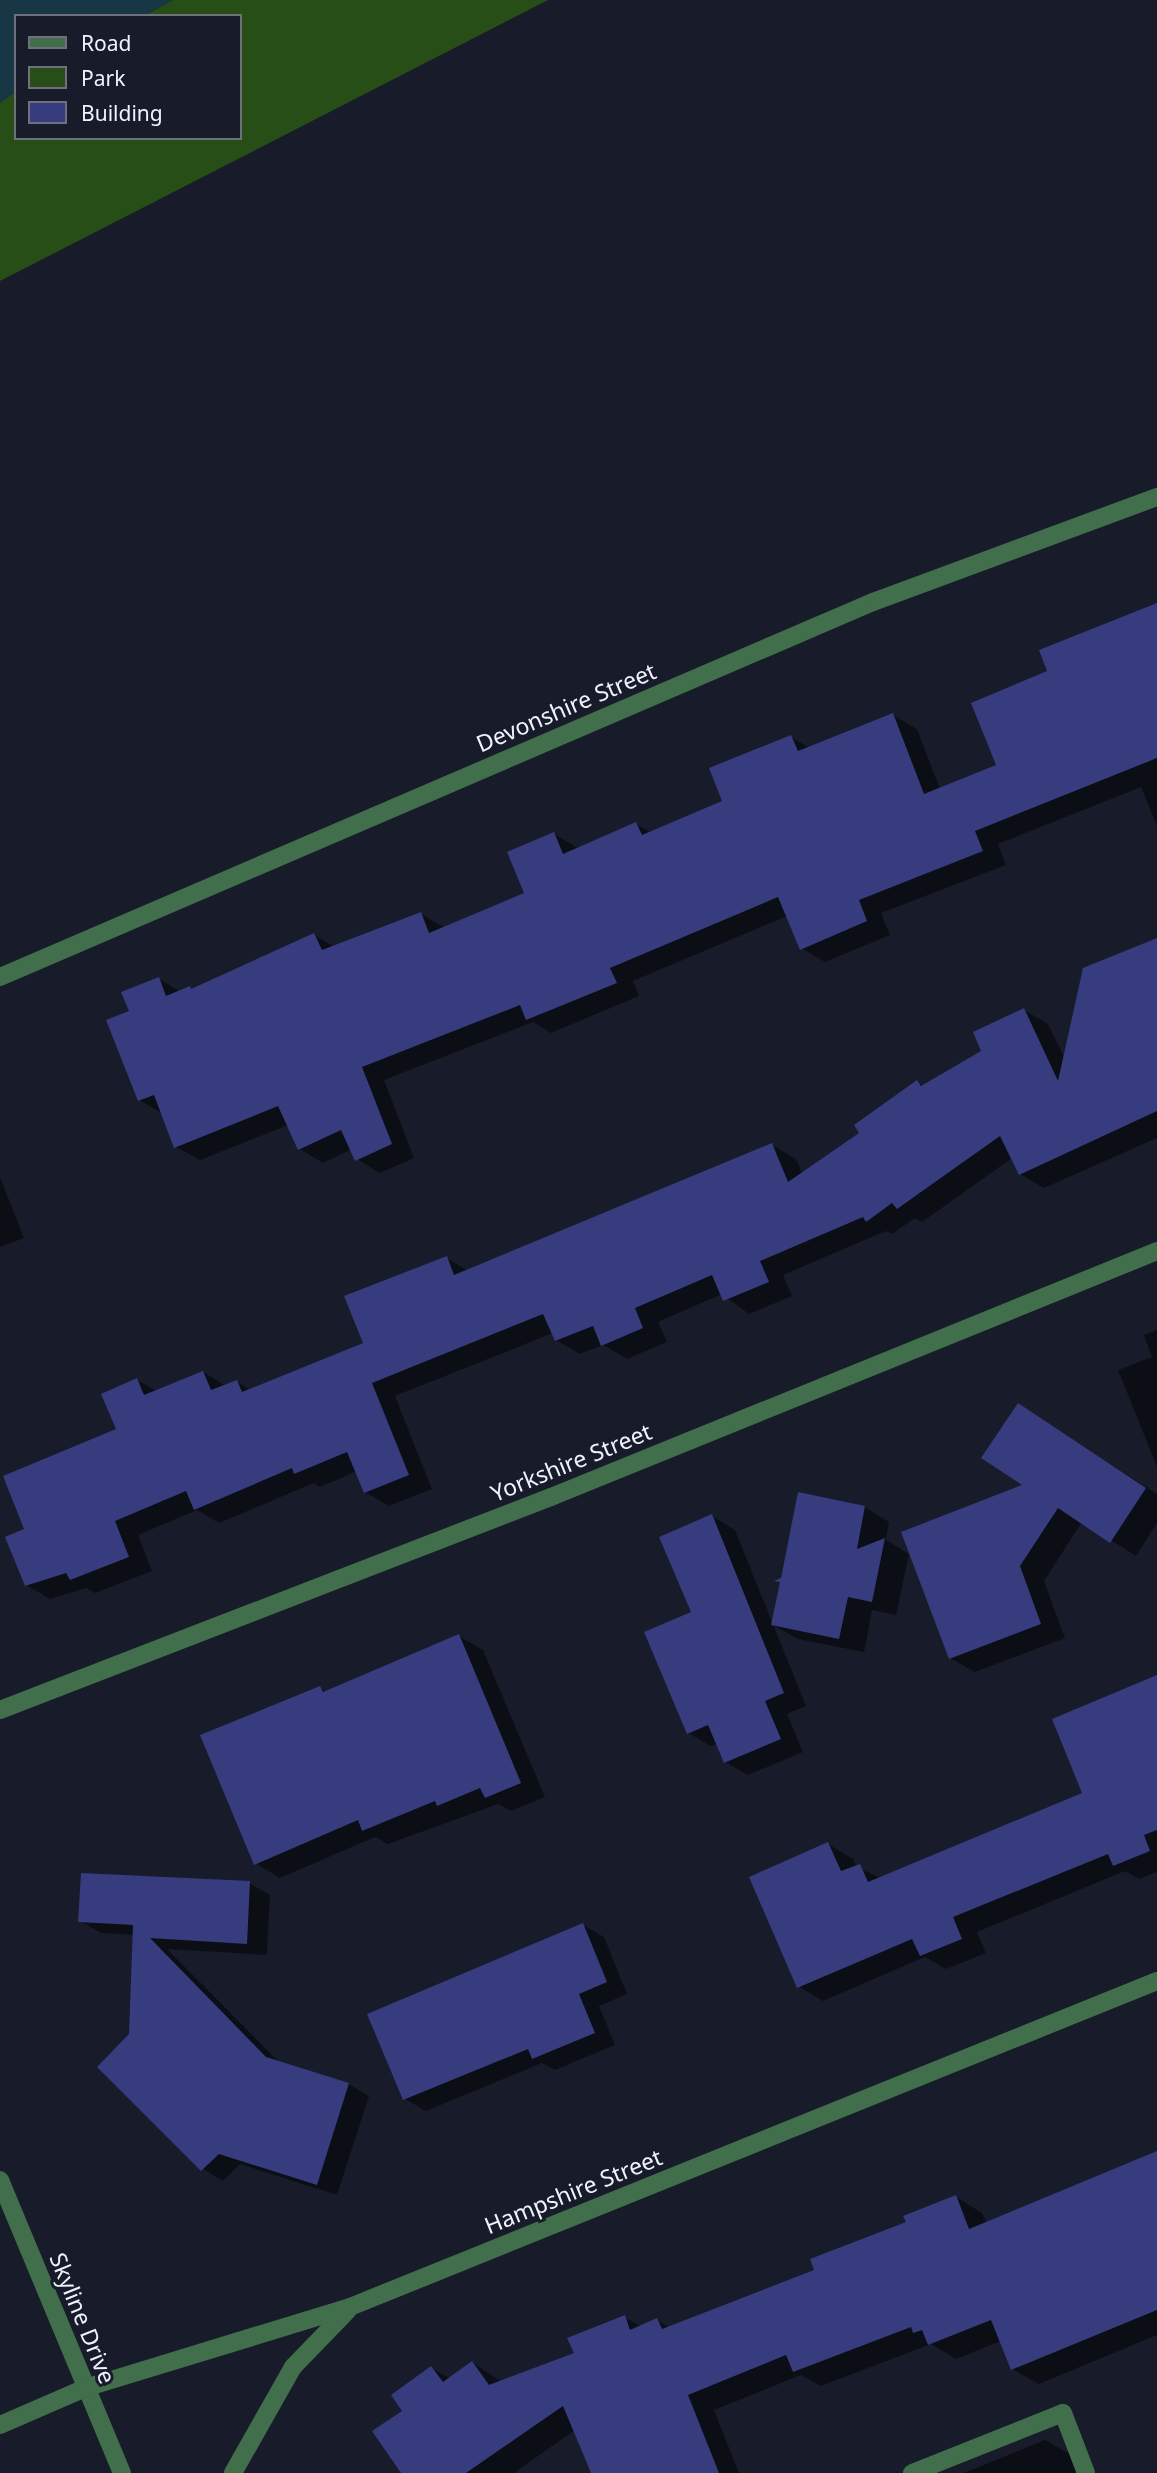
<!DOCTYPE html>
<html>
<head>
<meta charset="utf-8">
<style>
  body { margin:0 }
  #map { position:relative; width:1157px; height:2473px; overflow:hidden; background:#181b29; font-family:"Noto Sans",sans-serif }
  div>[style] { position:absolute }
  .green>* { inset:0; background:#284e17 }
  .water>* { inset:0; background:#163743 }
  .shadow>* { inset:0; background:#0007 }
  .building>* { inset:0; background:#363c7e }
  .minor>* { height:18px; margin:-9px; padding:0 9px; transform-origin:9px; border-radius:9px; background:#416f4b }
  span { translate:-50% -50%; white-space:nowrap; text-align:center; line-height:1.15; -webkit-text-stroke:6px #181b29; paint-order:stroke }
  .street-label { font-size:23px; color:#f0f2fc }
  .legend { position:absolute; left:14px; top:14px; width:228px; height:126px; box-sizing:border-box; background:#181b29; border:2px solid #6e717d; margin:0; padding:9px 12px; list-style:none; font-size:21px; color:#f0f2fc }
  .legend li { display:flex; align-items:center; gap:14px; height:35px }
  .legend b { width:35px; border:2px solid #6e717d }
</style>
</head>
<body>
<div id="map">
  <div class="green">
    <div style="clip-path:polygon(173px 0,548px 0,0 281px,0 103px,6px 97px,16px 92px,16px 138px,240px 138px,240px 16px,144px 16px)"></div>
  </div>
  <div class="water">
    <div style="clip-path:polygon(0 0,173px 0,144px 16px,16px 16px,16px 92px,0 103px)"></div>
  </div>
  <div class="shadow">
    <div style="clip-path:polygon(1157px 607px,1157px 826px,1141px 787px,998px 844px,1006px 865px,881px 913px,890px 935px,825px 962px,801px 948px,787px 916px,633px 981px,639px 996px,551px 1033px,533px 1022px,384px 1080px,414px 1158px,380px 1173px,357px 1159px,352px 1149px,323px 1163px,300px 1149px,288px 1125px,200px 1160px,176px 1147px,163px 1114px,139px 1100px,131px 1012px,159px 979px,181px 992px,194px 990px,314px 935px,335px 947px,421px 914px,445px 928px,526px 894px,554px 834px,578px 848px,636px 824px,652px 833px,724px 802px,791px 737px,810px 748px,893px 715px,917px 729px,940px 789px,998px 766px,1050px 672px)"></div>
    <div style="clip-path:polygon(1157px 940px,1157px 1138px,1044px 1188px,1020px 1174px,1012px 1158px,922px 1222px,915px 1218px,892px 1234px,886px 1231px,783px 1275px,792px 1296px,749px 1314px,722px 1294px,658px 1322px,667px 1342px,627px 1359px,603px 1345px,580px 1354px,556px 1340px,553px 1333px,395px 1396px,432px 1489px,389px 1506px,365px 1492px,357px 1471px,320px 1487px,314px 1483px,219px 1523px,197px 1510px,138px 1535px,152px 1571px,95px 1593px,86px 1588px,50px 1599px,26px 1585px,119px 1430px,137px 1380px,157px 1391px,203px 1372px,226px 1386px,237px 1382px,251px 1390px,365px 1344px,447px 1258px,468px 1271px,772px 1145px,796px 1159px,803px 1175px,862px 1133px,917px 1082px,924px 1086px,984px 1052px,1024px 1010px,1048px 1024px,1065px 1059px)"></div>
    <div style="clip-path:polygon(0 1177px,24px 1238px,0 1247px)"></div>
    <div style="clip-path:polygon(1157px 1330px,1157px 1467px,1118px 1370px,1152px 1357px,1144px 1335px)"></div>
    <div style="clip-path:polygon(1018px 1405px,1157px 1494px,1157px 1523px,1136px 1556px,1082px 1522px,1044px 1581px,1065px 1638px,975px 1672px,950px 1658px,1026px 1486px)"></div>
    <div style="clip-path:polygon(800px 1494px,865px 1507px,889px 1522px,886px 1540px,909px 1554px,896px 1615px,872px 1610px,864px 1652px,798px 1639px,773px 1625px,782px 1583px,778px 1581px,783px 1579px)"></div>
    <div style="clip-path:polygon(712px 1516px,735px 1530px,806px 1706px,787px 1714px,803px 1752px,748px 1775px,725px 1762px,717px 1744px,711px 1746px,688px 1733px,693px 1613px)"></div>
    <div style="clip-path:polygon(459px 1636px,483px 1650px,545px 1797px,511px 1811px,498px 1804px,388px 1844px,375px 1837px,280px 1878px,255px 1863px,320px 1688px,327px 1692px)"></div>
    <div style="clip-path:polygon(1157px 1677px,1157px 1872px,1139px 1879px,1125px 1871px,977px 1932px,986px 1953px,946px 1969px,925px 1957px,823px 2001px,798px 1986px,828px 1844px,853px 1859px,856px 1867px,881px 1878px,1085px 1794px)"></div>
    <div style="clip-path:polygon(249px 1883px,270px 1895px,267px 1955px,167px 1949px,279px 2062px,349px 2084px,369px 2096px,337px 2195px,240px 2164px,223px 2181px,203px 2169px,131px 2035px,135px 1935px,101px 1933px,80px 1921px)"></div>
    <div style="clip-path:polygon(583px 1925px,604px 1937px,627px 1994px,599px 2006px,615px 2045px,555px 2070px,542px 2063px,426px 2111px,405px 2099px)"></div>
    <div style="clip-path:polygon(1157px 2152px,1157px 2335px,1039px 2384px,1012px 2369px,1001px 2341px,956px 2359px,931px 2344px,821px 2386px,801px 2375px,714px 2410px,739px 2473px,593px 2473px,575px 2430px,514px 2473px,403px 2473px,404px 2411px,431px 2368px,451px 2379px,473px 2363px,502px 2382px,576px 2354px,624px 2317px,642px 2327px,657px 2320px,670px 2328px,816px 2271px,956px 2197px,982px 2213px,987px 2224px)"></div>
    <div style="clip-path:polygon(1045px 2440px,1070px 2454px,1077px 2473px,964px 2473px)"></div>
  </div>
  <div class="building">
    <div style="clip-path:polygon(1157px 603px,1157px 758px,975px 831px,983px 851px,859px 900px,867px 921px,800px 950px,778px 897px,610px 968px,617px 983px,526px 1020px,520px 1005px,362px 1067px,392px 1144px,355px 1161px,341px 1130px,298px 1150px,278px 1106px,174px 1148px,154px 1095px,138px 1101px,106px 1020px,129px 1011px,121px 992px,159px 977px,166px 996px,190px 986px,191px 989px,314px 933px,322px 950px,421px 912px,429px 933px,524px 893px,507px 852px,554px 832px,563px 854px,636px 822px,642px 835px,722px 801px,709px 768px,791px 735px,798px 751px,893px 713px,924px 794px,996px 765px,971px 703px,1047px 671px,1039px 650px)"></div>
    <div style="clip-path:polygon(1157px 938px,1157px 1111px,1019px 1175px,1000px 1136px,897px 1209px,892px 1203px,866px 1222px,863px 1217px,760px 1261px,769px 1282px,723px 1301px,712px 1275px,635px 1308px,643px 1328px,601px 1346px,593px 1326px,555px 1341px,543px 1314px,372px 1383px,409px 1475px,364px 1493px,347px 1452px,294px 1474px,292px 1468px,194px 1510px,186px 1491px,115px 1521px,129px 1557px,70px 1580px,66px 1573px,25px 1586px,5px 1537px,24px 1529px,3px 1476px,116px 1429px,101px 1394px,137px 1378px,144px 1395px,203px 1371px,211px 1390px,237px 1380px,242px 1392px,363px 1343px,344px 1296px,447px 1256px,454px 1275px,772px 1143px,788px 1182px,859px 1133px,854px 1125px,917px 1080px,921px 1086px,981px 1051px,973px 1032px,1024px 1008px,1058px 1081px,1083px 968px)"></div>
    <div style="clip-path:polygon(1018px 1403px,1146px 1488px,1110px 1543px,1058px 1508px,1020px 1566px,1041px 1624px,949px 1659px,901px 1532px,1022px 1485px,981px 1458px)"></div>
    <div style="clip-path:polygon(798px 1492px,865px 1506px,857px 1549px,885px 1538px,872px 1602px,848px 1597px,839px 1639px,771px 1625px,780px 1582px,774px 1581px,781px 1578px)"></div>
    <div style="clip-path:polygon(712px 1514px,784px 1693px,765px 1701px,781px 1739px,724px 1763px,708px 1725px,687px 1734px,644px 1632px,691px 1612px,659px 1537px)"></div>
    <div style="clip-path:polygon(459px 1634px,521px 1783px,485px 1798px,480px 1788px,437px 1806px,435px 1801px,362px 1831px,358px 1820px,254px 1865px,200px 1735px,320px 1686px,323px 1692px)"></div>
    <div style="clip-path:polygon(1157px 1675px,1157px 1830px,1144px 1835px,1150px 1851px,1113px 1866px,1108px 1854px,953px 1917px,962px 1939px,920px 1956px,912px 1939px,797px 1988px,749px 1877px,828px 1842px,841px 1871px,860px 1864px,868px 1882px,1082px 1793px,1052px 1719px)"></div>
    <div style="clip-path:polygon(81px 1873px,250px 1881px,247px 1944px,150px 1938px,266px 2057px,349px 2083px,317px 2185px,219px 2154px,201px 2171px,97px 2067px,129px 2034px,133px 1925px,78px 1922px)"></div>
    <div style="clip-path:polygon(583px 1923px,607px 1982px,579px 1994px,595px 2033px,532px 2059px,528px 2049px,403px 2100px,367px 2014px)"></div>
    <div style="clip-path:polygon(1157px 2151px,1157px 2310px,1011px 2370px,991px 2320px,928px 2345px,922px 2330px,913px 2333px,911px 2327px,793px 2372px,786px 2355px,688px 2395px,719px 2473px,591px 2473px,563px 2406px,466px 2473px,401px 2473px,372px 2431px,402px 2411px,391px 2395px,431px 2366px,443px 2382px,472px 2361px,489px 2385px,574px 2353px,567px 2338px,625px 2315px,630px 2330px,657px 2318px,662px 2329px,814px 2270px,810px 2259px,906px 2222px,903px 2216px,956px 2195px,969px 2229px)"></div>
  </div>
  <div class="minor">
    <div style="left:0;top:977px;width:950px;rotate:-23.25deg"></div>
    <div style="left:873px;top:602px;width:303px;rotate:-20.3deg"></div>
    <div style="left:0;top:1710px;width:591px;rotate:-21.14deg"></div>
    <div style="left:551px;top:1497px;width:654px;rotate:-22.09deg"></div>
    <div style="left:0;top:2180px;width:317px;rotate:67.4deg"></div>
    <div style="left:0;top:2425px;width:93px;rotate:-23.5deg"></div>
    <div style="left:85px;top:2388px;width:277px;rotate:-17deg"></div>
    <div style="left:350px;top:2307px;width:870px;rotate:-22deg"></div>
    <div style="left:233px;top:2473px;width:122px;rotate:-60.5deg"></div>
    <div style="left:293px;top:2367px;width:79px;rotate:-46deg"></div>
    <div style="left:912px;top:2473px;width:162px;rotate:-21.7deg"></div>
    <div style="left:1063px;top:2413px;width:64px;rotate:69deg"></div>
  </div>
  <div class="street-label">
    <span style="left:566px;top:707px;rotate:-23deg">Devonshire Street</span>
    <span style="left:571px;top:1462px;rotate:-22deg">Yorkshire Street</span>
    <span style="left:573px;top:2191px;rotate:-22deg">Hampshire Street</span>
    <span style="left:83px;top:2318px;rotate:68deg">Skyline Drive</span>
  </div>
  <ul class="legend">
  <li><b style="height:9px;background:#416f4b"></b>Road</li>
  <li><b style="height:19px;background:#284e17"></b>Park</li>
  <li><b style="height:19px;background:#363c7e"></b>Building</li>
  </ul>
</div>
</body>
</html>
